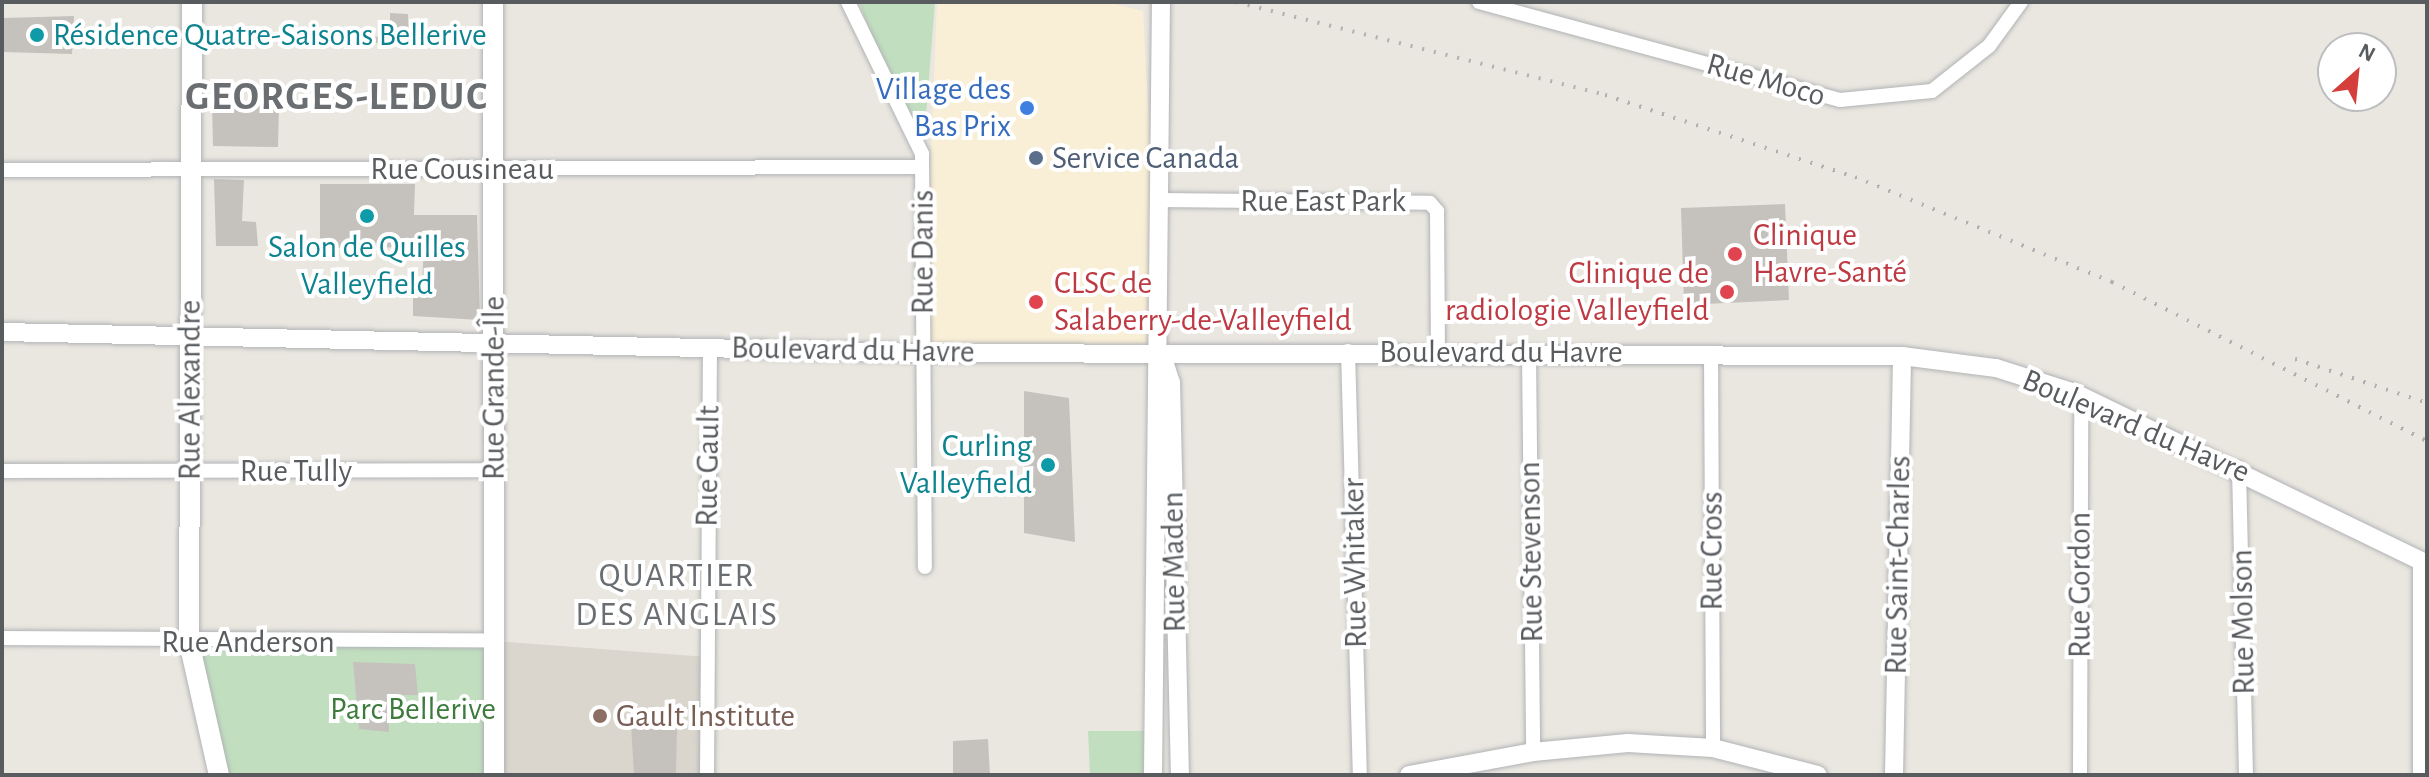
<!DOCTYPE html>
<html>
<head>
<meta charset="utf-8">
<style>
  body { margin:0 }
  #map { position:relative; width:2429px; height:777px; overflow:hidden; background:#eae7e0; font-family:"Alegreya Sans",sans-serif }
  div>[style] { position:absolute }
  .commercial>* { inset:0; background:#f9efd6 }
  .education>* { inset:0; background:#dad6ce }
  .green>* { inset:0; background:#c1dfbf }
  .building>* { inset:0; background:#c5c2bd }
  .roads { filter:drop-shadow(0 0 2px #b1b3b6) drop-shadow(0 0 2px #b1b3b6) }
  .minor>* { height:14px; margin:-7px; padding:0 7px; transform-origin:7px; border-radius:7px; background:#fff }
  .tertiary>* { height:18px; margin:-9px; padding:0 9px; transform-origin:9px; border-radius:9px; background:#fff }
  .secondary>* { height:20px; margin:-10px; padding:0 10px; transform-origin:10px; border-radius:10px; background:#fff }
  .rail>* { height:4px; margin-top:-2px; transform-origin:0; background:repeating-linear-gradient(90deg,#afb0b0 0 2px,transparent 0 12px) }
  .dots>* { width:22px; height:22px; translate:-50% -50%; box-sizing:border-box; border:4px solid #fff; border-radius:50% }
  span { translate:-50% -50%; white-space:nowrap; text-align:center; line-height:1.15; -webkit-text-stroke:8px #fff; paint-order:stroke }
  .culture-label { font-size:32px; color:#0d838f }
  .left { translate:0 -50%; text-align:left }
  .right { translate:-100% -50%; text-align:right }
  .street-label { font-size:32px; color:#595c5f }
  .shop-label { font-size:32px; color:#366cbe }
  .service-label { font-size:32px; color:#4e5e75 }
  .health-label { font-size:32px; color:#be3a42 }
  .park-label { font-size:32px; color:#3d7b3c }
  .education-label { font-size:32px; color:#785e54 }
  .neighbourhood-label { font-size:34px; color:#6a6e71; letter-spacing:2px }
  .district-label { font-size:40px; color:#6a6e71; font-weight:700; letter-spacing:2px }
  .frame { position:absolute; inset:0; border:4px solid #595c5f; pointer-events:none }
  .north { position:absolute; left:2317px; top:32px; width:80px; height:80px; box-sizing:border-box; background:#fff; border:2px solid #bdbebf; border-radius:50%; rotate:27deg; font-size:22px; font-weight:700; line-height:32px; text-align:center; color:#595c5f }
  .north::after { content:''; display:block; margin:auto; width:28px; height:36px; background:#d43f3c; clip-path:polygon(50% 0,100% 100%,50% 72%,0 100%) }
</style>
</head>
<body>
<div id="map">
  <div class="commercial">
    <div style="clip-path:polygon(937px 2px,1106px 2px,1143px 11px,1161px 352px,923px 353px)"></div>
  </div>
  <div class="education">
    <div style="clip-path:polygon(494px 641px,707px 657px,707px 775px,494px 775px)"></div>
  </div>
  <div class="green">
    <div style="clip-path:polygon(859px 2px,935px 2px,922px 167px)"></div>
    <div style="clip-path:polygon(494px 641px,494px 775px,226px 775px,196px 643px)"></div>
    <div style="clip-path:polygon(1088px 731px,1148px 731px,1148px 775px,1090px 775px)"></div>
  </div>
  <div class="building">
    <div style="clip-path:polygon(390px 13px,408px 14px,409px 45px,374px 43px,374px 37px,390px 35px)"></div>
    <div style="clip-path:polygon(74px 16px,72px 54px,2px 52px,2px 18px)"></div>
    <div style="clip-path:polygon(212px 104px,279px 106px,278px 147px,213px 146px)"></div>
    <div style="clip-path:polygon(214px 179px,244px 180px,242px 221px,256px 222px,258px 246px,216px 246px)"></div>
    <div style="clip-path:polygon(320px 184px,415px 184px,414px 215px,477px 215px,480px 320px,413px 316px,413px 283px,422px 284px,424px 247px,320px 248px)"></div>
    <div style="clip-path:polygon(1785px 204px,1789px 300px,1684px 305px,1681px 208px)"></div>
    <div style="clip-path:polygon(1024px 391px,1069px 398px,1075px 542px,1024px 533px)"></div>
    <div style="clip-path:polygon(353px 662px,415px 664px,418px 695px,388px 695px,389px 732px,359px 729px)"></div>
    <div style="clip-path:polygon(631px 724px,677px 727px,676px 774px,634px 775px)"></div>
    <div style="clip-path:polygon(988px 739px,990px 775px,953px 775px,953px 741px)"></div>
  </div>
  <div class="roads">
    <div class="minor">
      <div style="left:848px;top:2px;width:169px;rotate:64deg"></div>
      <div style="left:922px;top:154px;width:413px;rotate:89.6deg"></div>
      <div style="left:1479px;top:2px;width:374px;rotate:15.2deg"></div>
      <div style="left:1840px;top:100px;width:92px;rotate:-5.6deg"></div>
      <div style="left:1932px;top:91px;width:73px;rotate:-38.3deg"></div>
      <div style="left:1989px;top:46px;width:54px;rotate:-54deg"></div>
      <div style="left:2px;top:170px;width:920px;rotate:-0.19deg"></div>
      <div style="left:1159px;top:200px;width:271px;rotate:0.6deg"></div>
      <div style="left:1430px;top:203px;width:11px;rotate:49deg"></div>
      <div style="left:1437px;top:211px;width:142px;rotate:89.6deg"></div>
      <div style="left:1348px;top:351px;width:424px;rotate:88.4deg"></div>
      <div style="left:1529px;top:353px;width:399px;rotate:89.4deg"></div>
      <div style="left:1711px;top:353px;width:395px;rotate:89.7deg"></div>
      <div style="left:2239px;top:468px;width:307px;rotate:88.7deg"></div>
      <div style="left:2px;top:471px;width:492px;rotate:-0.1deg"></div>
      <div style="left:2px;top:638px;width:492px;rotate:0.3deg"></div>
      <div style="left:707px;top:775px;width:427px;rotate:-89.6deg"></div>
      <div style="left:2080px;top:775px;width:379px;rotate:-89.8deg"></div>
      <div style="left:2420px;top:775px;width:215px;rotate:-90deg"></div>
    </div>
    <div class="tertiary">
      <div style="left:2px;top:332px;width:921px;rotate:1.31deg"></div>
      <div style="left:923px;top:353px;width:979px;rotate:0.18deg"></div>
      <div style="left:1902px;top:356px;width:95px;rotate:7.3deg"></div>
      <div style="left:1996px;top:368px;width:83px;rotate:17.6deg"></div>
      <div style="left:2075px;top:393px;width:391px;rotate:25.9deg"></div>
      <div style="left:1161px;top:352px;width:32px;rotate:72deg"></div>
      <div style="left:1171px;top:382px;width:393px;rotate:88.7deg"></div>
      <div style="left:1153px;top:775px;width:773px;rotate:-89.41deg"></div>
      <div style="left:1409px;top:775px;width:126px;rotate:-10.5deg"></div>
      <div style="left:1533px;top:752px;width:95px;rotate:-5.4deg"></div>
      <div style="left:1628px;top:743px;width:85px;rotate:3.4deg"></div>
      <div style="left:1713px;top:748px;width:108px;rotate:14.4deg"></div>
      <div style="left:1894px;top:775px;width:419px;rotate:-88.9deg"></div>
    </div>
    <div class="secondary">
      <div style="left:192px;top:2px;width:640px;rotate:90.27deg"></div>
      <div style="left:189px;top:642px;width:136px;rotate:77.3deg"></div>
      <div style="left:493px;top:2px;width:773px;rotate:89.93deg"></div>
    </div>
  </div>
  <div class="rail">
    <div style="left:1236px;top:2px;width:381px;rotate:14.1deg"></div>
    <div style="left:1605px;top:95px;width:263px;rotate:18.2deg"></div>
    <div style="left:1855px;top:177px;width:278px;rotate:22.2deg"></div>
    <div style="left:2112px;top:282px;width:353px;rotate:26.8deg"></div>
    <div style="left:2295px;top:359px;width:139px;rotate:18.4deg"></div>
  </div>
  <div class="dots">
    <div style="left:37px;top:35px;background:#0f9aa8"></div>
    <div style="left:1027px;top:108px;background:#3f7fe0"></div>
    <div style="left:1036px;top:158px;background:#5c6f8a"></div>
    <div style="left:367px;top:216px;background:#0f9aa8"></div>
    <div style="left:1735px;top:254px;background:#e0444e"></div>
    <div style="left:1727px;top:292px;background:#e0444e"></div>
    <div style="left:1036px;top:302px;background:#e0444e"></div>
    <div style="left:1048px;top:465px;background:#0f9aa8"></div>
    <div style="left:600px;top:716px;background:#8d6e63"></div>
  </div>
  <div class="culture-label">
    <span class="left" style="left:53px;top:35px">Résidence Quatre-Saisons Bellerive</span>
    <span style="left:367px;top:266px">Salon de Quilles<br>Valleyfield</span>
    <span class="right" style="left:1032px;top:465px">Curling<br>Valleyfield</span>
  </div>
  <div class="street-label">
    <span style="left:1766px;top:80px;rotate:16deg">Rue Moco</span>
    <span style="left:462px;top:169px">Rue Cousineau</span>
    <span style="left:1323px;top:201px">Rue East Park</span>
    <span style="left:923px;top:252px;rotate:-90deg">Rue Danis</span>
    <span style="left:853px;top:350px;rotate:1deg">Boulevard du Havre</span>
    <span style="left:1501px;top:352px">Boulevard du Havre</span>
    <span style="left:494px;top:388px;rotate:-90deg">Rue Grande-Île</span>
    <span style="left:190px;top:390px;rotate:-90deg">Rue Alexandre</span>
    <span style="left:2136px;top:426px;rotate:23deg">Boulevard du Havre</span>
    <span style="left:708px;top:466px;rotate:-89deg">Rue Gault</span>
    <span style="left:296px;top:471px">Rue Tully</span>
    <span style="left:1712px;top:551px;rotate:-90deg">Rue Cross</span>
    <span style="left:1531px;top:552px;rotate:-91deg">Rue Stevenson</span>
    <span style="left:1174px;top:562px;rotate:-91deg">Rue Maden</span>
    <span style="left:1355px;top:563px;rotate:-91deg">Rue Whitaker</span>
    <span style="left:1898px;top:565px;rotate:-89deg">Rue Saint-Charles</span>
    <span style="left:2080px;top:585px;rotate:-90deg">Rue Gordon</span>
    <span style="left:2243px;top:622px;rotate:-91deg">Rue Molson</span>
    <span style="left:248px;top:642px">Rue Anderson</span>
  </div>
  <div class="shop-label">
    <span class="right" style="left:1011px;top:108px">Village des<br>Bas Prix</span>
  </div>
  <div class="service-label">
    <span class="left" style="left:1052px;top:158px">Service Canada</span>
  </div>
  <div class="health-label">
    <span class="left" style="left:1753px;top:254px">Clinique<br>Havre-Santé</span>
    <span class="right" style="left:1709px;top:292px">Clinique de<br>radiologie Valleyfield</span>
    <span class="left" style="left:1054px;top:302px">CLSC de<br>Salaberry-de-Valleyfield</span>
  </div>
  <div class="park-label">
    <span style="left:413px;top:709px">Parc Bellerive</span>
  </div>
  <div class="education-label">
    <span class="left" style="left:616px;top:716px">Gault Institute</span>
  </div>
  <div class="neighbourhood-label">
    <span style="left:677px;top:596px">QUARTIER<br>DES ANGLAIS</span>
  </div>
  <div class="district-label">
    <span style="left:337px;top:97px">GEORGES-LEDUC</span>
  </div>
  <div class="frame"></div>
  <div class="north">N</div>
</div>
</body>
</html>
